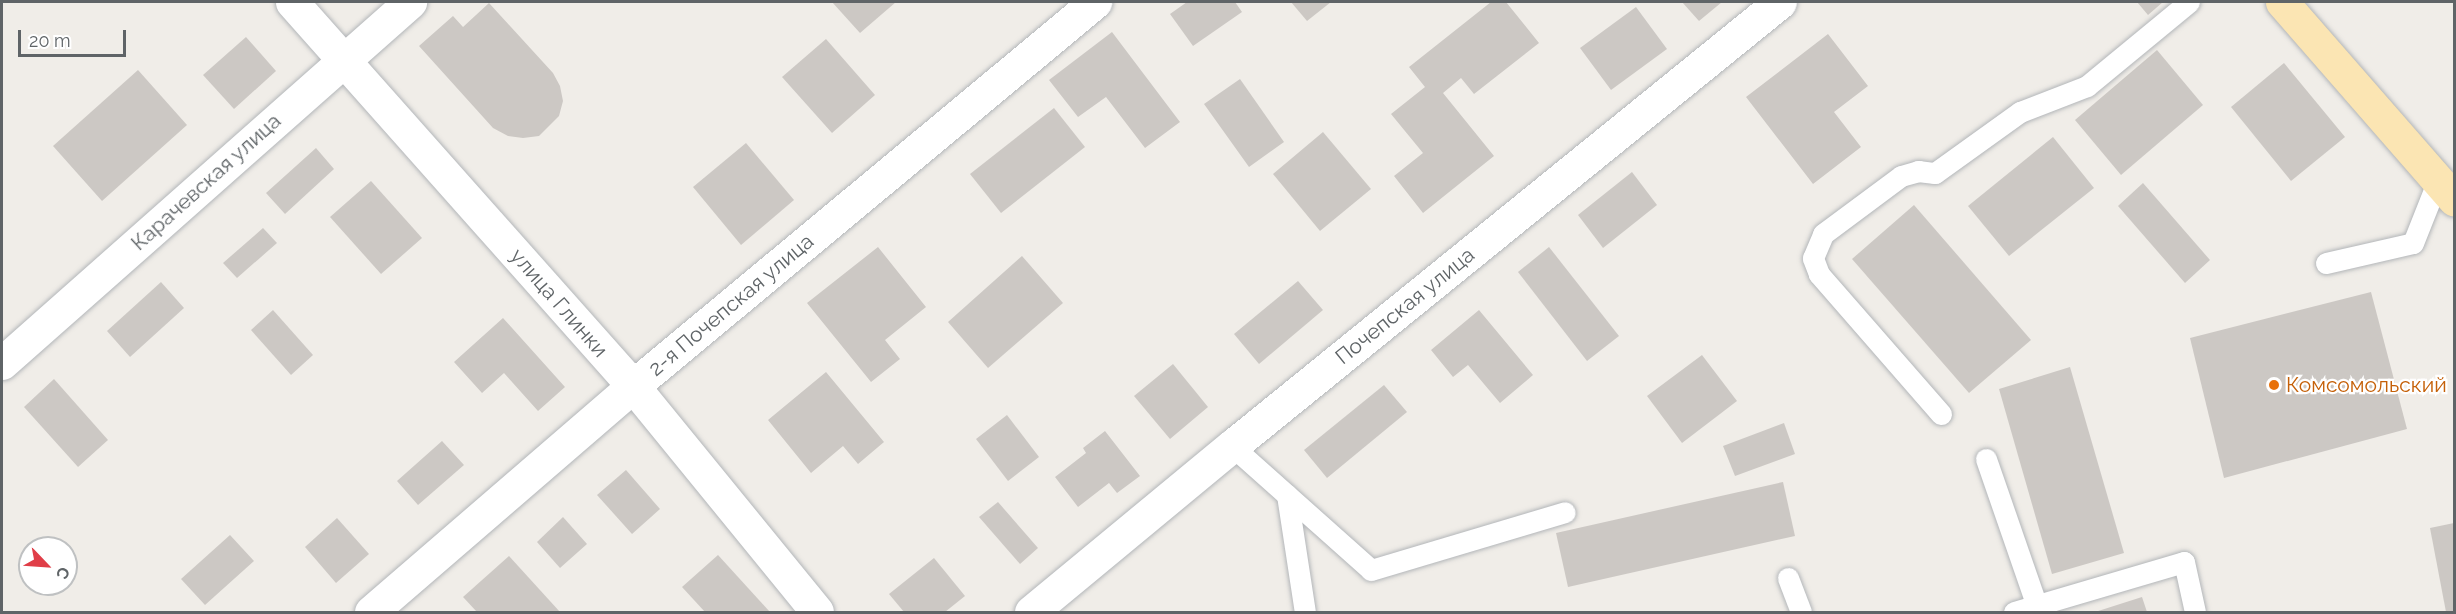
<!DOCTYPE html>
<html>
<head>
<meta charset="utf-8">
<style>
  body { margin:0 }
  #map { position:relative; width:2456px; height:614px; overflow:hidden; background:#f0ede8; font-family:Raleway,sans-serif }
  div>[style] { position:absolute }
  .building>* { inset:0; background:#ccc8c4 }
  .roads { filter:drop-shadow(0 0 2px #b3b6b9) drop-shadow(0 0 2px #b3b6b9) }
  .lane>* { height:21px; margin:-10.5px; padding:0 10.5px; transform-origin:10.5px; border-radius:10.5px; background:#fff }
  .street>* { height:33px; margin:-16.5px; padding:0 16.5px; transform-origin:16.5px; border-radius:16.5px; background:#fff }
  .primary>* { height:33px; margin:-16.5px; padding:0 16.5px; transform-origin:16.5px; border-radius:16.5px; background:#fbe5b3 }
  .dots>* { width:16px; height:16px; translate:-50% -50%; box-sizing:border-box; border:3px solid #fff; border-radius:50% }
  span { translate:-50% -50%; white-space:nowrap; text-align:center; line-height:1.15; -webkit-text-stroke:4.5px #fff; paint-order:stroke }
  .street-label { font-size:21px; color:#5f6467 }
  .food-label { font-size:21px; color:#c56008 }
  .left { translate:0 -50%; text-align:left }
  .frame { position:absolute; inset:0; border:3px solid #5f6467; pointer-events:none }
  .north { position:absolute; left:18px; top:536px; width:60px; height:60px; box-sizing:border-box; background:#fff; border:2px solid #bfc1c2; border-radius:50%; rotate:115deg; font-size:16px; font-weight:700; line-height:24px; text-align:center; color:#5f6467 }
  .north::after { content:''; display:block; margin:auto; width:21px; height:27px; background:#e03e48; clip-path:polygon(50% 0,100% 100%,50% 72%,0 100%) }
  .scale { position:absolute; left:18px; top:30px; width:108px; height:27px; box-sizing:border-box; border:3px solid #5f6467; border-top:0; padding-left:8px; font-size:18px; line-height:21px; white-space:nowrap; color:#5f6467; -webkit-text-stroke:4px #fff; paint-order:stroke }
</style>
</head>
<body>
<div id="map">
  <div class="building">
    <div style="clip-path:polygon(832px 2px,896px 2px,860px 33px)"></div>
    <div style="clip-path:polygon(1187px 2px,1235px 2px,1242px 12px,1193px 46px,1170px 14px)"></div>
    <div style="clip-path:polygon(1291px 2px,1331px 2px,1307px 21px)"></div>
    <div style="clip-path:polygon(1491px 2px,1506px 2px,1539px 43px,1474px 94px,1461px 78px,1443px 93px,1494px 156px,1423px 213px,1394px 176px,1423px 153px,1391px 114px,1425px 87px,1409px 67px)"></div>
    <div style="clip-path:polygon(1682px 2px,1722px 2px,1699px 21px)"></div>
    <div style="clip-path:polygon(2137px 2px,2163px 2px,2148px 15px)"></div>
    <div style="clip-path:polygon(489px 3px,553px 73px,560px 86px,563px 101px,559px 116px,539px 136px,523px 138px,508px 136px,493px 128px,419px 46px,453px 16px,463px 27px)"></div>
    <div style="clip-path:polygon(1636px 7px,1667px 49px,1611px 90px,1580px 48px)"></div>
    <div style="clip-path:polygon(1112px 32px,1180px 122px,1145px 148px,1106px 97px,1078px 117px,1049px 80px)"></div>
    <div style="clip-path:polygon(1828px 34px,1868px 86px,1834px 112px,1861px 147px,1813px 184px,1746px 97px)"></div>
    <div style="clip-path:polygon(246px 37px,276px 71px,234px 109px,203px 75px)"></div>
    <div style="clip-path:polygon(826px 39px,875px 95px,832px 133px,782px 77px)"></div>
    <div style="clip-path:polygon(2157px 50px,2203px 105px,2121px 175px,2075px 120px)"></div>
    <div style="clip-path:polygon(2284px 63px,2345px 137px,2291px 181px,2231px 107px)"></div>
    <div style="clip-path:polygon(138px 70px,187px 125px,102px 201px,53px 146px)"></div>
    <div style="clip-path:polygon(1240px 79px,1284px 142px,1249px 167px,1204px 104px)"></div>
    <div style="clip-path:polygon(1054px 108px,1085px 147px,1001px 213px,970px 174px)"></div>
    <div style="clip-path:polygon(1323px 132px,1371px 189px,1320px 231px,1273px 174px)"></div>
    <div style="clip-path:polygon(2053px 137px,2094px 188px,2009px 256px,1968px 206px)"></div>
    <div style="clip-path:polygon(746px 143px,794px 200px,741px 245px,693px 187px)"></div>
    <div style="clip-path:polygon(316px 148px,334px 169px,285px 214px,266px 193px)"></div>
    <div style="clip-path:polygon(1632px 172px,1657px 205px,1603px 248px,1578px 215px)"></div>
    <div style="clip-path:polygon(371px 181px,422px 238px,381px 274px,330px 217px)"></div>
    <div style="clip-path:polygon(2143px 183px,2210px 260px,2185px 283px,2118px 206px)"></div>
    <div style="clip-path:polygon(1914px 205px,2031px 340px,1969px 393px,1852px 259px)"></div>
    <div style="clip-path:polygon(263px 228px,277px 243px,237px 278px,223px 263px)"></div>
    <div style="clip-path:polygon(878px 247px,926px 307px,885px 340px,900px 359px,871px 382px,807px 303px)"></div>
    <div style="clip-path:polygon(1549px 247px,1619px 336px,1587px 361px,1518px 272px)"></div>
    <div style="clip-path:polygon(1022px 256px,1063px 303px,988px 368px,948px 322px)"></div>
    <div style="clip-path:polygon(1298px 281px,1323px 310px,1259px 364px,1234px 334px)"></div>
    <div style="clip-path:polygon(161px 282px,184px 308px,130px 357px,107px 331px)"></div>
    <div style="clip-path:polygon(2371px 292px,2407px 429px,2224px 478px,2190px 338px)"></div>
    <div style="clip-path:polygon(273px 310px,313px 355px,291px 375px,251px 330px)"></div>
    <div style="clip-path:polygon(1479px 310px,1533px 375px,1500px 403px,1468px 365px,1453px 377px,1431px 350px)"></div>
    <div style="clip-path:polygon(503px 318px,565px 387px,538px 411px,504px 373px,482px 393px,454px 362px)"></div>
    <div style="clip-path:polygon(1702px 355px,1737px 401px,1682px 443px,1647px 396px)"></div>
    <div style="clip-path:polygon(1173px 364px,1208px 407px,1170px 439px,1134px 396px)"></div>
    <div style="clip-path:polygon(2070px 367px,2124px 553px,2052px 574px,1999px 389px)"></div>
    <div style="clip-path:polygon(826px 372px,884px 442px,858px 464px,843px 446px,811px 473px,768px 420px)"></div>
    <div style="clip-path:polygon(54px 379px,108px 440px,78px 467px,24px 407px)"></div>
    <div style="clip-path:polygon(1384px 385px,1407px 412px,1327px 478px,1304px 450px)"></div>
    <div style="clip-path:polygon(1007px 415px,1039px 457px,1008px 481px,976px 439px)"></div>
    <div style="clip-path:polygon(1784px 423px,1795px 454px,1735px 476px,1723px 446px)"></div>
    <div style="clip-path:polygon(1105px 431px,1140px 476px,1117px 493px,1109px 483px,1078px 507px,1055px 477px,1086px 453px,1083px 448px)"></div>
    <div style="clip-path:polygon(442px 441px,464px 465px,418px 505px,397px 481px)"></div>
    <div style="clip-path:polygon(626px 470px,660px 509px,632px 534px,597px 495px)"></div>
    <div style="clip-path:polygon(1783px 482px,1795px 536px,1568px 587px,1556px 533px)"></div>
    <div style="clip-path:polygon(998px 502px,1038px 548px,1020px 564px,979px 517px)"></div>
    <div style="clip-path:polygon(563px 517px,587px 544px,560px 568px,537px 542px)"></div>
    <div style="clip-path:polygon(337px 518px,369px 554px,336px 583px,305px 547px)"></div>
    <div style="clip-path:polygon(2454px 523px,2454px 612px,2446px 612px,2430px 528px)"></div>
    <div style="clip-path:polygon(230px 535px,254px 561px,205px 605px,181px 579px)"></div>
    <div style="clip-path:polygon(718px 555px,770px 612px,705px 612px,682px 587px)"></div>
    <div style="clip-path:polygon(509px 556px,560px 612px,477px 612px,463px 597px)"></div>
    <div style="clip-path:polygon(934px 558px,965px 596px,945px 612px,904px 612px,889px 594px)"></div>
    <div style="clip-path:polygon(2142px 597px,2147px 612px,2095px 612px)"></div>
  </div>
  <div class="roads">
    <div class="lane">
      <div style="left:2326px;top:263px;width:89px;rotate:-12.9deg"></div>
      <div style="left:2413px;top:243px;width:68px;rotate:-68.4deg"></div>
      <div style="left:1941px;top:414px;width:186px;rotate:-131.1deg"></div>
      <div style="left:1819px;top:274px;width:17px;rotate:-111deg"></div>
      <div style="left:1813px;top:258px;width:26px;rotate:-67deg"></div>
      <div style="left:1823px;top:234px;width:97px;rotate:-36.6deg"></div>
      <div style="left:1901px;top:176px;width:18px;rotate:-16deg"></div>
      <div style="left:1918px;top:171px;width:17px;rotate:7deg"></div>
      <div style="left:1935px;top:173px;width:105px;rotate:-35.7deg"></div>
      <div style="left:2020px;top:112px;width:72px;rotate:-21.2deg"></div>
      <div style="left:2087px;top:86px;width:132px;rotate:-39.5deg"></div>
      <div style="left:1232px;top:446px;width:186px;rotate:41.7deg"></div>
      <div style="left:1371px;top:570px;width:202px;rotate:-16.6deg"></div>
      <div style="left:1986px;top:459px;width:156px;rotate:70.9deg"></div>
      <div style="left:1287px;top:495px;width:118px;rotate:81.3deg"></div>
      <div style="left:1788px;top:578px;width:36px;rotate:69deg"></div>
      <div style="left:2014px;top:612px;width:177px;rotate:-16.4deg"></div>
      <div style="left:2184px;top:562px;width:51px;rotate:77.6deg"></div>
    </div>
    <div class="street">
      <div style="left:292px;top:2px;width:514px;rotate:48.39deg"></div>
      <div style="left:633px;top:386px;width:291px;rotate:50.8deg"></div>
      <div style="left:2px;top:363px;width:545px;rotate:-41.5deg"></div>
      <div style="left:371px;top:612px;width:346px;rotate:-40.8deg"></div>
      <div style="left:633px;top:386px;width:601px;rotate:-39.73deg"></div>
      <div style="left:1031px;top:612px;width:261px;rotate:-39.6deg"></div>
      <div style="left:1232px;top:446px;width:705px;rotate:-39.02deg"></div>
    </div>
    <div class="primary">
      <div style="left:2282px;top:2px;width:262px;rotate:48.9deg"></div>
    </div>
  </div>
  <div class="dots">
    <div style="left:2274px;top:385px;background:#e8710a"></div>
  </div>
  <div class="street-label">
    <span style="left:206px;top:182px;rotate:-42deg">Карачевская улица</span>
    <span style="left:559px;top:303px;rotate:49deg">улица Глинки</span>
    <span style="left:731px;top:305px;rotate:-40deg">2-я Почепская улица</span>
    <span style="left:1405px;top:306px;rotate:-39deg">Почепская улица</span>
  </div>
  <div class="food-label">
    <span class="left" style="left:2286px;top:385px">Комсомольский</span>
  </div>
  <div class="frame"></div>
  <div class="north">С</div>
  <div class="scale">20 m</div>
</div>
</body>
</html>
